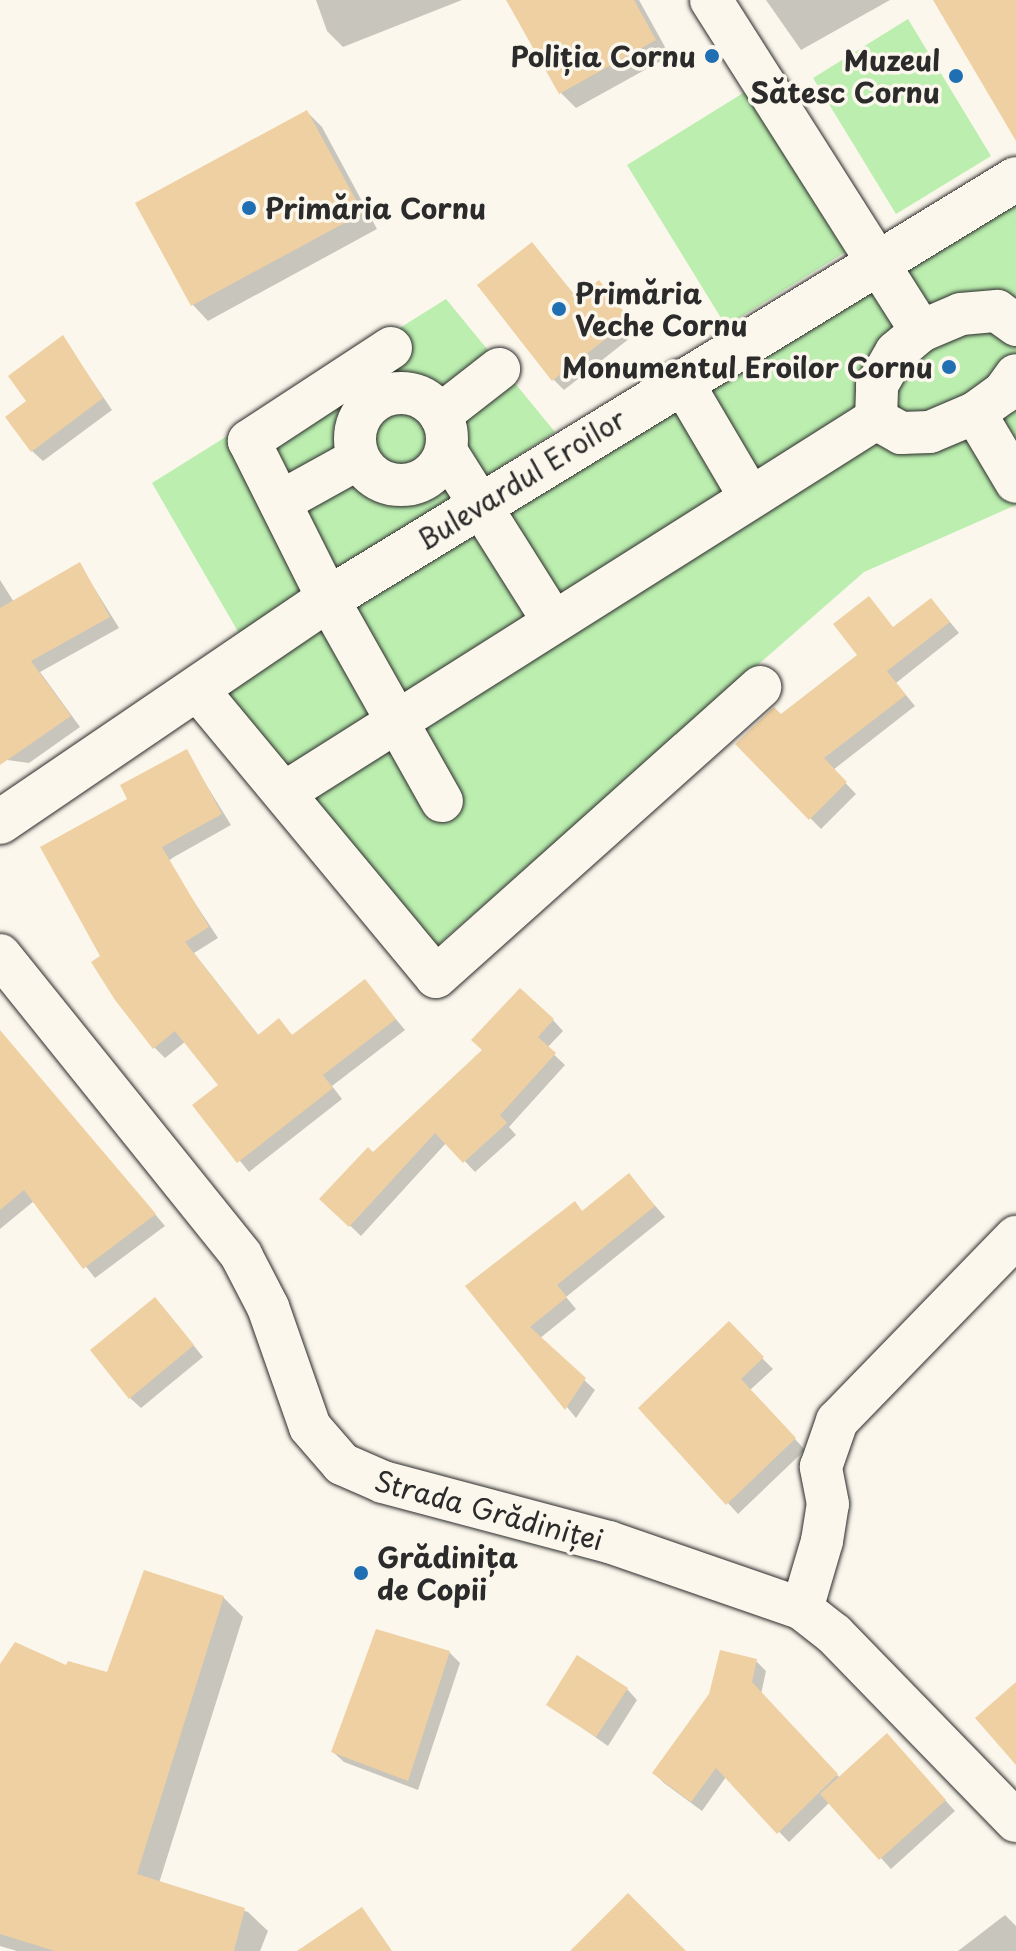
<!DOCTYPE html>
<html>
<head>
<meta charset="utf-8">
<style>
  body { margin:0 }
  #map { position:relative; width:1016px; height:1951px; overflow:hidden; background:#fbf7ec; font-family:"Playpen Sans",sans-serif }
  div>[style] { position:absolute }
  .green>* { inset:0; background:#bbeeaf }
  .shadow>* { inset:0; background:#0003 }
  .building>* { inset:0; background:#efd0a2 }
  .roads { filter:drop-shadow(0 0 2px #2b2b2b) drop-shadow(0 0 2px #2b2b2b) }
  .minor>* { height:42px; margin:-21px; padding:0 21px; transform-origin:21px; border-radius:21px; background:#fbf7ec }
  .minor>.ring { margin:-21px; padding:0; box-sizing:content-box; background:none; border:42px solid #fbf7ec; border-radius:50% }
  .major>* { height:44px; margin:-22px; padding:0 22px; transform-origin:22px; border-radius:22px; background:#fbf7ec }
  .dots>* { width:22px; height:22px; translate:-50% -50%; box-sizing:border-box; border:4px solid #fbf7ec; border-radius:50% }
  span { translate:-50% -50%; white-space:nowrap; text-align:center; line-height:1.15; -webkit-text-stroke:7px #fbf7ec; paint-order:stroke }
  .poi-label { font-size:28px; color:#2b2b2b; font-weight:700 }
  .right { translate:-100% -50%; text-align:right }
  .left { translate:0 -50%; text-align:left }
  .street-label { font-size:28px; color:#2b2b2b }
</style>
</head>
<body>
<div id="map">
  <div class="green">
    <div style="clip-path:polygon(908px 19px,991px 156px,896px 214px,813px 78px)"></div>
    <div style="clip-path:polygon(748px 90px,847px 251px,726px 326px,627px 165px)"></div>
    <div style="clip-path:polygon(1016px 203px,1016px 505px,864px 572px,430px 952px,211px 697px)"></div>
    <div style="clip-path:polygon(446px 299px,555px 432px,240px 635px,152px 483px)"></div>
  </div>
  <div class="shadow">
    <div style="clip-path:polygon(316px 0,462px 0,343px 47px,327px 31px)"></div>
    <div style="clip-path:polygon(565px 0,639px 0,670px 56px,576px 108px,561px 93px)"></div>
    <div style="clip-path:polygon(766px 0,890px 0,801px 50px)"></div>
    <div style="clip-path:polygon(307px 112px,322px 127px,377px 229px,208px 321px,193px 305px,138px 204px)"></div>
    <div style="clip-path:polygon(532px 244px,578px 299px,599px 282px,639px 331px,564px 390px,553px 379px)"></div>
    <div style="clip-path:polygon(63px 338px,112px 410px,43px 461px,32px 451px,29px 401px)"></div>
    <div style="clip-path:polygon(80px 565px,119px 628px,40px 672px,80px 727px,29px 763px,0 759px,0 580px,14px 602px)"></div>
    <div style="clip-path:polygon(941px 611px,959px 633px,896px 683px,915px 706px,833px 770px,856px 794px,821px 829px,737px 744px,781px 717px,894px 629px)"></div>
    <div style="clip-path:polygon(186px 752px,231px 825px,174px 857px,86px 918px,130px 800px)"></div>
    <div style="clip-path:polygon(185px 888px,218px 938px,194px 953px,259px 1036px,279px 1021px,293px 1036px,365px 982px,405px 1030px,332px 1086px,342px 1099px,249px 1172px,195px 1105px,220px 1085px,186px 1041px,165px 1058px,154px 1047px)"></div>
    <div style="clip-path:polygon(553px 1020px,563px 1031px,547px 1048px,565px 1065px,509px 1127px,516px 1135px,475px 1172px,447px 1142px,361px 1236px,322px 1199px)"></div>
    <div style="clip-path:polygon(0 1042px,15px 1049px,165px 1226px,95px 1278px,34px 1201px,0 1229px)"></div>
    <div style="clip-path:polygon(629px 1176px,665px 1217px,566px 1297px,576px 1309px,539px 1339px,595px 1390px,576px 1418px,468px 1286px,575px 1204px,584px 1213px)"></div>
    <div style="clip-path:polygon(165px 1310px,203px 1357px,141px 1408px,130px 1398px)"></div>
    <div style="clip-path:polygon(728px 1324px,773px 1369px,750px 1390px,805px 1450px,738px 1514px,641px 1408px)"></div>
    <div style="clip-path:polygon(223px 1597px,243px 1617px,159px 1883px,248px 1912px,268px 1931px,260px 1951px,17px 1951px,0 1946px,0 1668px,68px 1668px,108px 1674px)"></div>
    <div style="clip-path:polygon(449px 1652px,460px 1663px,418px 1790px,344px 1762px,333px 1752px)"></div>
    <div style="clip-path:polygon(756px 1661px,766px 1671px,761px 1694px,840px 1778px,897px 1747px,955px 1811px,891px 1869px,830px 1802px,789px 1842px,726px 1777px,702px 1811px,664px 1783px,654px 1773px)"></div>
    <div style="clip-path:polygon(627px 1689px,637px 1700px,608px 1746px,548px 1704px)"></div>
    <div style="clip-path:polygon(1005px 1915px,1016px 1926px,1016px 1951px,958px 1951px)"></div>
  </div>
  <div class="building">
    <div style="clip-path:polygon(506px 0,634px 0,656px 40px,559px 94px)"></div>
    <div style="clip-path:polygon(933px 0,1016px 0,1016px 141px)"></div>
    <div style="clip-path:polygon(307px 110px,363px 213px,191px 306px,135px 203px)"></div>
    <div style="clip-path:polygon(532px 242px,577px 298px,599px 280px,630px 320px,552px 381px,477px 285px)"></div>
    <div style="clip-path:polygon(63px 335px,103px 398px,31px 452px,5px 417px,26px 401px,8px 376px)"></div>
    <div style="clip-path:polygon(80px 562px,110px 617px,31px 661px,71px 716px,0 765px,0 608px)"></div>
    <div style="clip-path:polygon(869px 596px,893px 627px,931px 598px,950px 622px,887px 671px,906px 695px,824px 758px,847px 782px,809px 820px,735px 744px,774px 707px,781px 714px,857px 655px,833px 624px)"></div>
    <div style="clip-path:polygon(187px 749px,222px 814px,162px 847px,209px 927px,185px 942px,258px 1035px,279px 1018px,292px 1035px,365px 979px,396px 1019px,323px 1075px,333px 1088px,237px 1163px,192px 1105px,218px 1085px,175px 1031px,153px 1049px,115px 1000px,91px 962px,100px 956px,40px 847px,127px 799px,120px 785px)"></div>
    <div style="clip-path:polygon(520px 988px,554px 1019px,538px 1037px,556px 1053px,500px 1115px,507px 1123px,463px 1163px,435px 1133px,349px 1227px,319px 1199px,368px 1147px,373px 1152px,482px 1050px,471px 1040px)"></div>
    <div style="clip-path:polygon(0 1030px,156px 1214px,83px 1269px,24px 1190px,0 1210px)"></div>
    <div style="clip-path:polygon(629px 1173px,655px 1206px,557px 1285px,567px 1297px,530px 1327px,586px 1378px,565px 1410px,465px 1286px,575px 1201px,582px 1211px)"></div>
    <div style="clip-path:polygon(155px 1297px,194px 1345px,129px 1399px,90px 1350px)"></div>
    <div style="clip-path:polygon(729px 1321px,764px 1357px,741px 1379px,796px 1438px,726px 1505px,638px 1408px)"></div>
    <div style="clip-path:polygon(144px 1570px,224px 1596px,137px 1874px,245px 1908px,234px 1951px,55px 1951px,0 1934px,0 1664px,15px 1642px,66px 1665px,68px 1661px,107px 1672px)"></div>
    <div style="clip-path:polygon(376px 1629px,450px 1651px,408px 1781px,331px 1752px)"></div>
    <div style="clip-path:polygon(720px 1650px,757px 1659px,752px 1682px,838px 1774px,777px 1834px,716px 1768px,691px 1802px,652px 1773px,709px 1694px)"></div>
    <div style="clip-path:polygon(577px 1655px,628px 1688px,596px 1737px,546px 1705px)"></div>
    <div style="clip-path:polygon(1016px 1682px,1016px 1765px,975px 1718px)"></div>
    <div style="clip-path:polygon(887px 1733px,946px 1800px,879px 1860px,820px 1794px)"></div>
    <div style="clip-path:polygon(628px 1893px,686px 1951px,570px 1951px)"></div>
    <div style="clip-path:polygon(362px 1907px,392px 1951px,297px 1951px)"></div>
  </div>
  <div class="roads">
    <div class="minor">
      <div style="left:711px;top:0;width:392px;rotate:57.6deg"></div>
      <div style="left:391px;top:348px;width:170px;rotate:146.8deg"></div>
      <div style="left:249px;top:441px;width:177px;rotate:63.4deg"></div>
      <div style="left:328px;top:599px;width:232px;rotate:60.6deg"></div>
      <div style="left:681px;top:380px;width:136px;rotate:59.5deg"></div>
      <div class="ring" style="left:355px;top:393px;width:50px;height:50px"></div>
      <div style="left:975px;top:413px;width:80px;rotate:59.3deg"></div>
      <div style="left:440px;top:415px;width:75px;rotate:-37.9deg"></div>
      <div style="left:876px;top:419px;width:34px;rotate:-88deg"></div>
      <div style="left:877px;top:385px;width:38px;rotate:-60deg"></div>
      <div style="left:896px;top:352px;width:33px;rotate:-40deg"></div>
      <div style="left:921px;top:331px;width:43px;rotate:-23deg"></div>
      <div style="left:961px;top:314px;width:36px;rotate:-5deg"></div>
      <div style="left:997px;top:311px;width:24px;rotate:36deg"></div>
      <div style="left:876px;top:419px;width:29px;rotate:29deg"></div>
      <div style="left:901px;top:433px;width:29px;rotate:-2deg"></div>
      <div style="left:930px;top:432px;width:49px;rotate:-22.9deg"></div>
      <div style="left:975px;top:413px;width:34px;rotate:-36deg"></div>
      <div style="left:1003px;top:393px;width:22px;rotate:-54deg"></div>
      <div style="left:446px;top:451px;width:199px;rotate:57.8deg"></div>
      <div style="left:280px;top:502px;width:89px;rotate:-28.9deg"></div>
      <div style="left:197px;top:689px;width:374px;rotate:50.3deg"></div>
      <div style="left:436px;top:977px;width:435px;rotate:-41.8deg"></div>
      <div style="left:295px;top:786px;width:687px;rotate:-32.28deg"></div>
      <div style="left:0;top:955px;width:385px;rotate:51.2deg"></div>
      <div style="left:241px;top:1255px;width:59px;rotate:62.6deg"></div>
      <div style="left:268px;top:1307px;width:127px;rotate:70.7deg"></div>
      <div style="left:310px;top:1427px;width:49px;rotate:49.1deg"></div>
      <div style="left:342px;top:1464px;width:45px;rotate:23.7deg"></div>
      <div style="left:383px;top:1482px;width:234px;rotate:14.9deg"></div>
      <div style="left:609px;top:1542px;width:204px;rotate:19.1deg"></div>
      <div style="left:802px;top:1609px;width:41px;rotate:38deg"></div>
      <div style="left:834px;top:1634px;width:261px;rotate:45.8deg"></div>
      <div style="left:802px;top:1609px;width:71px;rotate:-73.6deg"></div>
      <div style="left:822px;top:1541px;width:37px;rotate:-81deg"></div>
      <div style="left:828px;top:1504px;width:38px;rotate:-101deg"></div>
      <div style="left:821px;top:1467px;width:49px;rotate:-70.8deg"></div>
      <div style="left:837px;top:1421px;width:257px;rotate:-45.8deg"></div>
    </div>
    <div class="major">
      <div style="left:0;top:822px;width:397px;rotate:-34.2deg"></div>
      <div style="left:328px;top:599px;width:806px;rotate:-31.4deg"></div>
    </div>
  </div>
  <div class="dots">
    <div style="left:712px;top:56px;background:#1f6fb2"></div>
    <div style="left:956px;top:76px;background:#1f6fb2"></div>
    <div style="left:249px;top:208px;background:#1f6fb2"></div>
    <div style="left:559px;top:309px;background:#1f6fb2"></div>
    <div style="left:949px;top:367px;background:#1f6fb2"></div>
    <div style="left:361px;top:1573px;background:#1f6fb2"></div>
  </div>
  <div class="poi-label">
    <span class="right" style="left:696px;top:56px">Poliția Cornu</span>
    <span class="right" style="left:940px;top:76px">Muzeul<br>Sătesc Cornu</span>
    <span class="left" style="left:265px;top:208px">Primăria Cornu</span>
    <span class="left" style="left:575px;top:309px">Primăria<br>Veche Cornu</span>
    <span class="right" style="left:933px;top:367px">Monumentul Eroilor Cornu</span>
    <span class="left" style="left:377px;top:1573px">Grădinița<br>de Copii</span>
  </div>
  <div class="street-label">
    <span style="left:521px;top:479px;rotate:-32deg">Bulevardul Eroilor</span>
    <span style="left:489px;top:1510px;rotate:15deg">Strada Grădiniței</span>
  </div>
</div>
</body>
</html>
